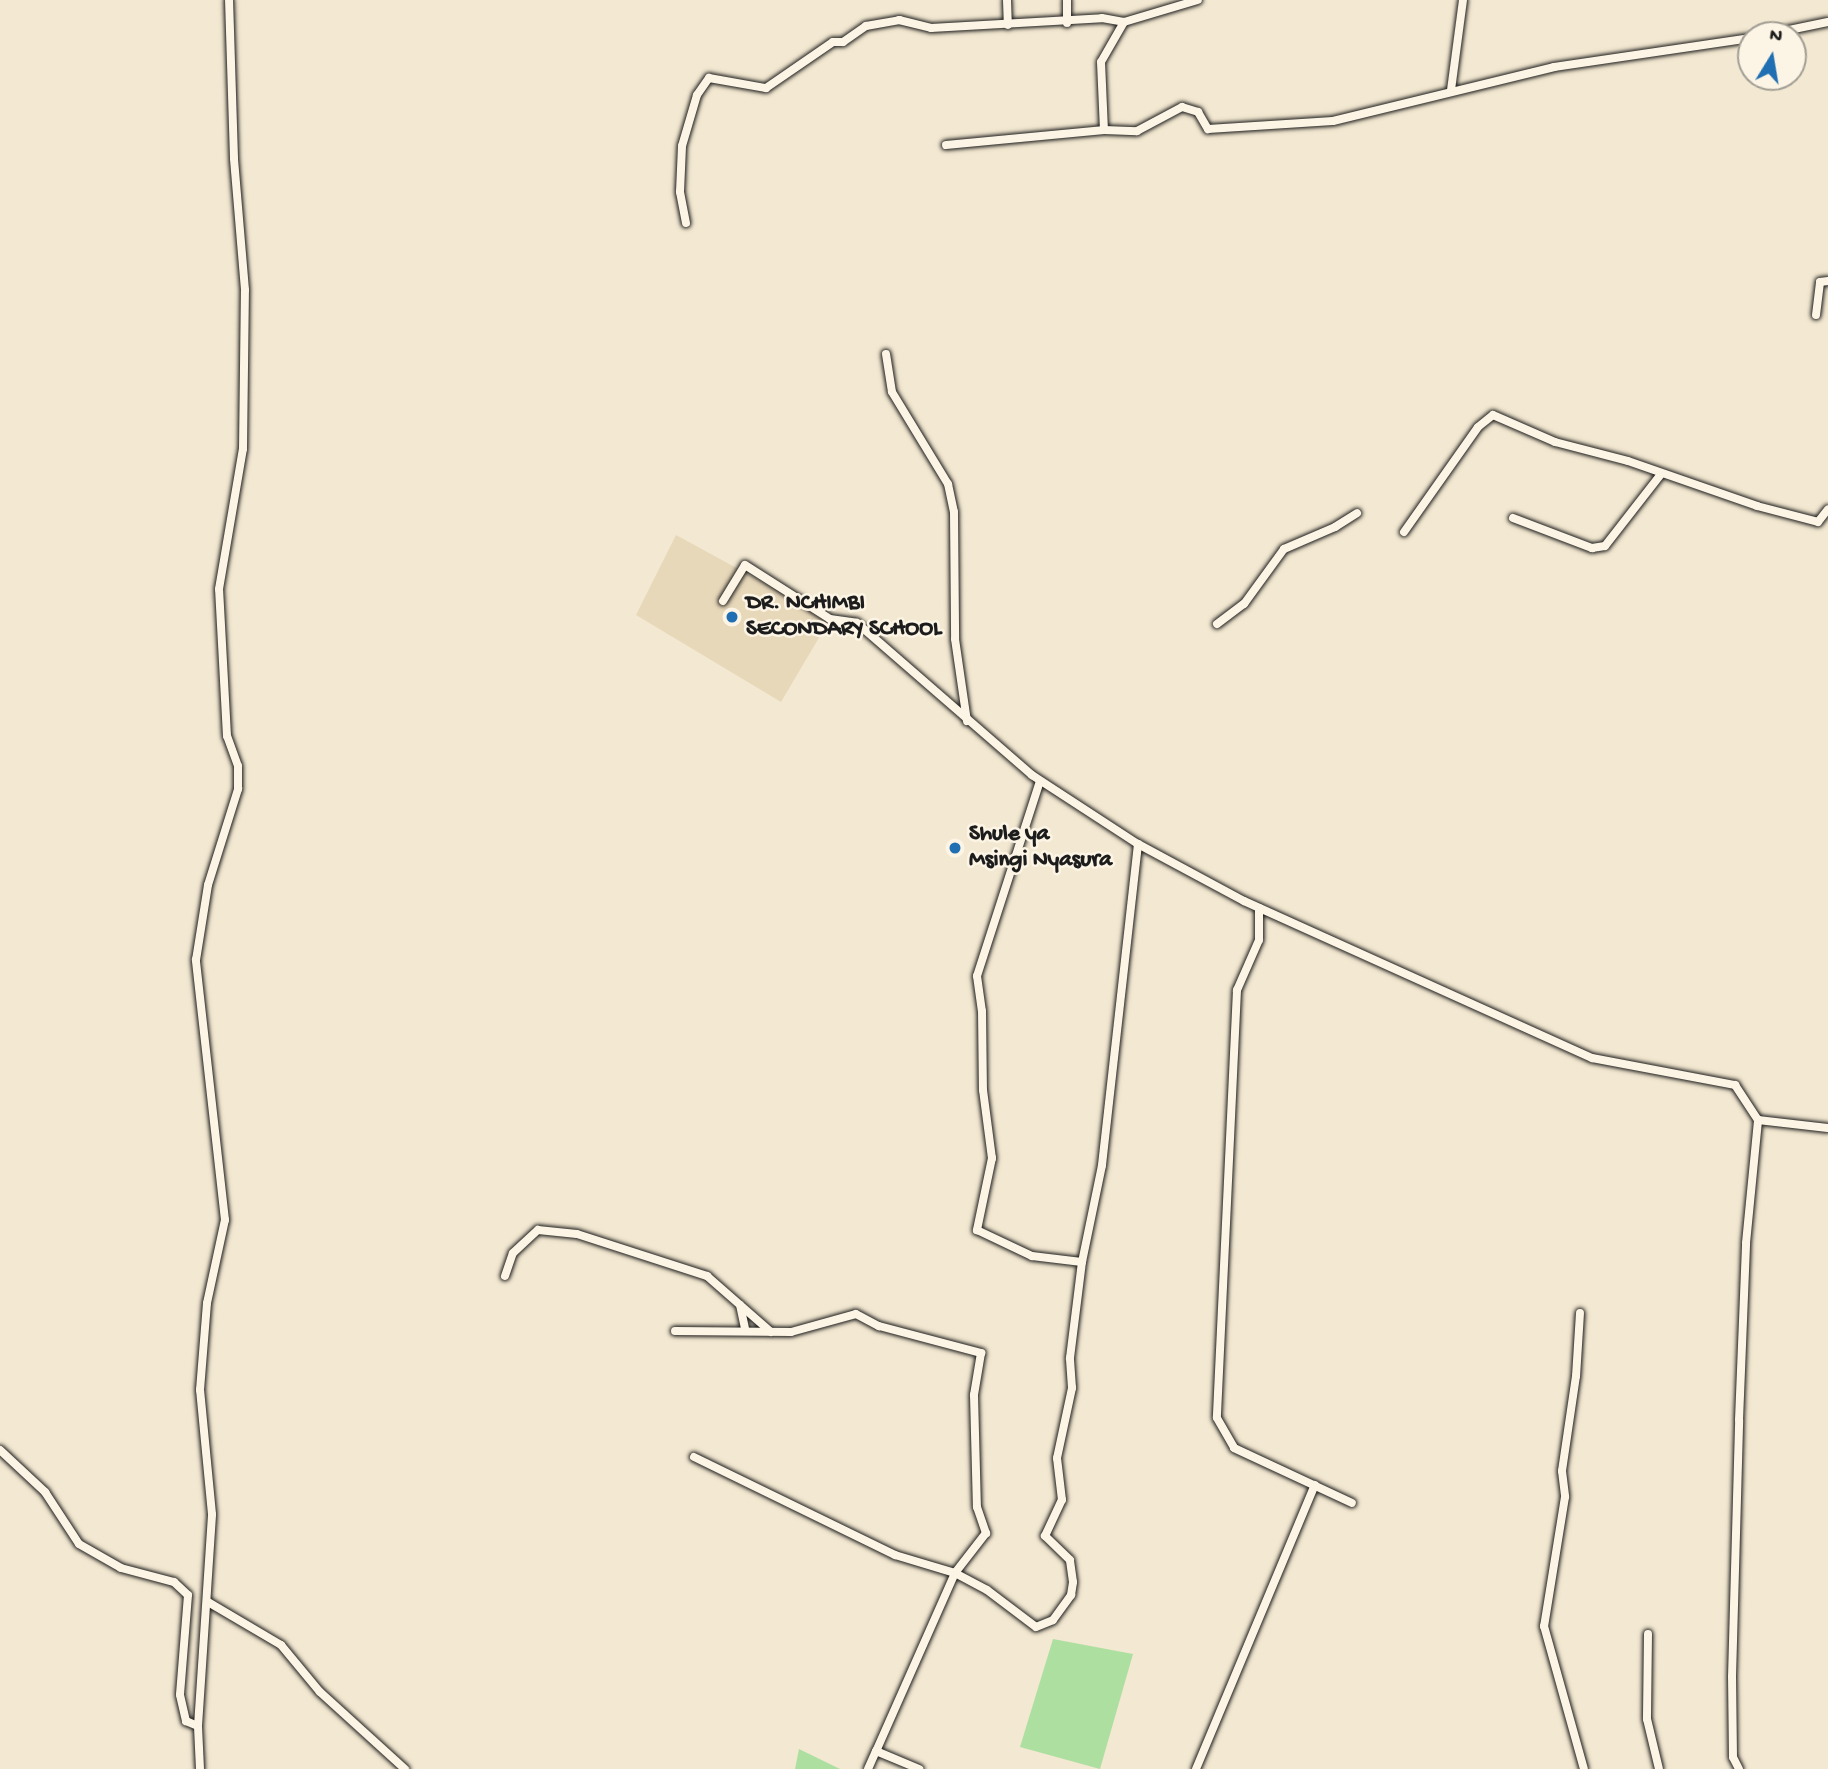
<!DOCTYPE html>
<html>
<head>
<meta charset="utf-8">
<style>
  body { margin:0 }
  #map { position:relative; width:1828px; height:1769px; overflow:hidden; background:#f3e8d1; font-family:"Gochi Hand",sans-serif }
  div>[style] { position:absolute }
  .built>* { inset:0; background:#e8d8ba }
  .green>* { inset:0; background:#addfa1 }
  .roads { filter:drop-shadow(0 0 2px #1c1c1c) drop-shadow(0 0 2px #1c1c1c) }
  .minor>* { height:8px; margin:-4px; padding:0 4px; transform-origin:4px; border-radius:4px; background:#fcf5e5 }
  .dots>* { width:19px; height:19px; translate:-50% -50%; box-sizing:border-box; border:4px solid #fcf5e5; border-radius:50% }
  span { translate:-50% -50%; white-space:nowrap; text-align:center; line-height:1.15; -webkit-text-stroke:5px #fcf5e5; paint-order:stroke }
  .poi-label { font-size:23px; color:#1c1c1c; font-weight:700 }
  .left { translate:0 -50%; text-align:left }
  .north { position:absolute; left:1737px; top:21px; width:70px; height:70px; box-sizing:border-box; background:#fcf5e5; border:2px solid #a29e95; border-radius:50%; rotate:11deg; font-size:19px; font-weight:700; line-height:28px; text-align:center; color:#1c1c1c }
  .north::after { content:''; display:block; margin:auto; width:24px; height:32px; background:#1f6fb2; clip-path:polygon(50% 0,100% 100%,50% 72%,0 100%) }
</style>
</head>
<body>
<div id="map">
  <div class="built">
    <div style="clip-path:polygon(676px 535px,830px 619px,781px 702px,636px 615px)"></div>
  </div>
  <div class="green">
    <div style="clip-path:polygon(1053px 1639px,1133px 1654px,1100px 1769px,1020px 1747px)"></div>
    <div style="clip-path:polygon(799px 1749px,840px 1769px,795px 1769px)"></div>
  </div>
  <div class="roads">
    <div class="minor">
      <div style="left:1007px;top:0;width:25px;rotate:88deg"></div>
      <div style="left:1067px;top:0;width:23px;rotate:90deg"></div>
      <div style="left:1124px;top:22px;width:46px;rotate:119.9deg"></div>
      <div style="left:1101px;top:62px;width:68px;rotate:87.5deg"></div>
      <div style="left:1104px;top:130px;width:33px;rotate:2deg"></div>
      <div style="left:1137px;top:131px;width:51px;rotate:-28.1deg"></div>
      <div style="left:1182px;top:107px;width:17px;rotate:17deg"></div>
      <div style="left:1198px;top:112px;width:20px;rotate:60deg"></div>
      <div style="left:1208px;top:129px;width:125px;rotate:-3.7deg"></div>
      <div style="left:1333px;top:121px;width:228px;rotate:-13.7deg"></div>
      <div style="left:1554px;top:67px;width:199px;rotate:-8.4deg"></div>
      <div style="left:1765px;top:35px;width:64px;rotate:-11.7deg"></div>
      <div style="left:1451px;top:90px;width:91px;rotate:-82.4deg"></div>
      <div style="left:946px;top:145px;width:159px;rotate:-5.4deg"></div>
      <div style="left:686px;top:223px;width:32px;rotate:-101deg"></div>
      <div style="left:680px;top:192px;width:46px;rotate:-87.5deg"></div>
      <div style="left:682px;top:146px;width:53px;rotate:-73.6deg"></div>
      <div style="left:697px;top:95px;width:21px;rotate:-55deg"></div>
      <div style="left:709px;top:78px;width:58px;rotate:10deg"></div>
      <div style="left:766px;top:88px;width:81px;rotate:-34.5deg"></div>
      <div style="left:833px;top:42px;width:10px"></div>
      <div style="left:843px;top:42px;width:28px;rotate:-35deg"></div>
      <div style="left:866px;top:26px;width:34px;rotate:-10deg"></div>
      <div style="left:899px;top:20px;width:33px;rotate:14deg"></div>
      <div style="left:931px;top:28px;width:171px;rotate:-3.3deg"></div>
      <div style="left:1102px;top:18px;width:22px;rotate:10deg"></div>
      <div style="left:1124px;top:22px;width:77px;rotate:-16.6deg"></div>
      <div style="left:1816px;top:315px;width:33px;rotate:-83deg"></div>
      <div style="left:1820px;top:282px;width:8px;rotate:-7deg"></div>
      <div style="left:886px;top:354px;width:38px;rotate:81deg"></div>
      <div style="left:892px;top:392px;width:108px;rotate:58.7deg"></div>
      <div style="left:948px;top:484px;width:29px;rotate:78deg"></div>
      <div style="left:954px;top:512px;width:127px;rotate:89.5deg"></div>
      <div style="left:955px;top:639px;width:83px;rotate:81.7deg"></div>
      <div style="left:1513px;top:518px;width:85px;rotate:20.8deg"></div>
      <div style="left:1592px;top:548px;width:13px;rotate:-9deg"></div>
      <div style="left:1605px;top:546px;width:91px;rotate:-52.1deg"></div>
      <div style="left:1404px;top:532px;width:128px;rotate:-54.8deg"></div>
      <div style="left:1478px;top:427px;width:19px;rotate:-39deg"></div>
      <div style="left:1493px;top:415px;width:68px;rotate:23.5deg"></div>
      <div style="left:1555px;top:442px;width:75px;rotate:14.6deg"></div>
      <div style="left:1628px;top:461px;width:137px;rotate:19.2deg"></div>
      <div style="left:1757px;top:506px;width:63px;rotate:14.7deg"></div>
      <div style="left:1818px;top:522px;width:16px;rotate:-52deg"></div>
      <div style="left:723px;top:601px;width:42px;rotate:-58.6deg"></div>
      <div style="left:745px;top:565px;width:101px;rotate:32.4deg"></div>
      <div style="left:830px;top:619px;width:27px;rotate:8deg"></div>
      <div style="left:857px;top:623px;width:232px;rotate:41deg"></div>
      <div style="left:1032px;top:775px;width:126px;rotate:33.1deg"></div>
      <div style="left:1138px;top:844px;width:120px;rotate:28.3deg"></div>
      <div style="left:1244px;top:901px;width:382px;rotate:24.3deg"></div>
      <div style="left:1592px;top:1058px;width:146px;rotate:10.7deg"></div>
      <div style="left:1735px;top:1085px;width:42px;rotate:56.7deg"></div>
      <div style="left:1758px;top:1120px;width:70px;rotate:6.5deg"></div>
      <div style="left:1217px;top:624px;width:34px;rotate:-37deg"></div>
      <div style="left:1244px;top:604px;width:68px;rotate:-54deg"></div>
      <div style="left:1284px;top:549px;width:56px;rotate:-23.3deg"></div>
      <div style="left:1335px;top:527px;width:26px;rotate:-32deg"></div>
      <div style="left:1040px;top:781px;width:205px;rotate:107.9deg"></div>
      <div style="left:977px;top:976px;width:35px;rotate:82deg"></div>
      <div style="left:982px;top:1011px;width:79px;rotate:89.3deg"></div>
      <div style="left:983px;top:1090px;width:69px;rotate:82.5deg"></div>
      <div style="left:992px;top:1158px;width:74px;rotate:101.8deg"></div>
      <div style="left:977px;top:1230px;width:61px;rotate:25.3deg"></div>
      <div style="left:1032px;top:1256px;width:50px;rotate:6.8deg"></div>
      <div style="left:1082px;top:1262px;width:99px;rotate:-78.3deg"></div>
      <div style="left:1102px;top:1165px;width:323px;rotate:-83.6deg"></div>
      <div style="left:1259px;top:908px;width:32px;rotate:90deg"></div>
      <div style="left:1259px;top:940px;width:55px;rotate:113.7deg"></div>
      <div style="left:1237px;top:990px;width:428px;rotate:92.7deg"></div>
      <div style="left:1217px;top:1418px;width:34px;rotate:60deg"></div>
      <div style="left:1234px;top:1448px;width:130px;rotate:25deg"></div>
      <div style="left:505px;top:1276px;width:24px;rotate:-71deg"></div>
      <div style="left:513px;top:1253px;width:34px;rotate:-43deg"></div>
      <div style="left:538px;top:1230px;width:39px;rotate:6deg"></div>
      <div style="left:577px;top:1234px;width:137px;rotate:17.9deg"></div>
      <div style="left:707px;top:1276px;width:85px;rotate:41.2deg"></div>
      <div style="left:740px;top:1305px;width:25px;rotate:78deg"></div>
      <div style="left:1580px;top:1313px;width:63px;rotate:93.6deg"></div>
      <div style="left:1576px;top:1376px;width:96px;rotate:98.4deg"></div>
      <div style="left:1562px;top:1471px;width:26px;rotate:83deg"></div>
      <div style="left:1565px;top:1497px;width:131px;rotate:99.2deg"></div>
      <div style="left:1544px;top:1626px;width:148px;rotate:74.4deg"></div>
      <div style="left:675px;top:1331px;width:116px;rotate:0.5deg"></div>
      <div style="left:791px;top:1332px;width:67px;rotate:-15.5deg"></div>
      <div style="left:856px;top:1314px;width:26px;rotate:28deg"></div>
      <div style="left:879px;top:1326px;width:106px;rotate:14.8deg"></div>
      <div style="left:981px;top:1353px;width:43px;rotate:99.5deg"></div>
      <div style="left:974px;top:1395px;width:112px;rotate:88.5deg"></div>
      <div style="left:977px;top:1507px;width:28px;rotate:71deg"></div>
      <div style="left:986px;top:1533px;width:51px;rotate:127.8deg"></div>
      <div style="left:955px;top:1573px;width:195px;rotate:113.9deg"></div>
      <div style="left:0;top:1450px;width:62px;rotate:43deg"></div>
      <div style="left:45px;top:1492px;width:62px;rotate:56.8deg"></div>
      <div style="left:79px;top:1544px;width:48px;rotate:29.7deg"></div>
      <div style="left:121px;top:1568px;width:55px;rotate:14.8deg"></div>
      <div style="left:174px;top:1582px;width:19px;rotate:43deg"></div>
      <div style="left:188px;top:1595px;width:100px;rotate:94.6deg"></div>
      <div style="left:180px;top:1695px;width:27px;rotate:77deg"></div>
      <div style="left:186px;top:1721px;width:13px;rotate:23deg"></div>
      <div style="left:694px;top:1457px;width:224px;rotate:26deg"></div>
      <div style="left:895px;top:1555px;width:63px;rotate:16.7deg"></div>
      <div style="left:955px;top:1573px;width:36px;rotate:28deg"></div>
      <div style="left:987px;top:1590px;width:61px;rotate:37.1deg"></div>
      <div style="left:1036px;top:1627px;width:18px;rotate:-22deg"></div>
      <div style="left:1053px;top:1620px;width:31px;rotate:-54deg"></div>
      <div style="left:1071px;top:1595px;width:13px;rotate:-81deg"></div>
      <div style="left:1073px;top:1582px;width:22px;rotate:-98deg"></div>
      <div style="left:1070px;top:1560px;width:35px;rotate:-136deg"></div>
      <div style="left:1045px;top:1536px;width:40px;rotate:-65deg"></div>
      <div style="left:1062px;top:1500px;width:42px;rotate:-96.8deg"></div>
      <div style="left:1057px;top:1458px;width:72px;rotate:-77.9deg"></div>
      <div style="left:1072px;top:1388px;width:30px;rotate:-94deg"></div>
      <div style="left:1070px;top:1358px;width:97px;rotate:-82.9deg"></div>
      <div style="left:208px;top:1602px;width:85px;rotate:30.5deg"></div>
      <div style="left:281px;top:1645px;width:61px;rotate:50.3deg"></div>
      <div style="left:320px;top:1692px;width:115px;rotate:42.2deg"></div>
      <div style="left:1648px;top:1634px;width:85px;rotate:90.7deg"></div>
      <div style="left:1647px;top:1719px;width:51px;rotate:76.5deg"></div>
      <div style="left:200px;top:1769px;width:43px;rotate:-92.7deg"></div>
      <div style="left:198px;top:1726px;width:212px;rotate:-86.2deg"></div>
      <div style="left:212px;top:1514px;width:125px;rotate:-95.5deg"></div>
      <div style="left:200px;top:1390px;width:87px;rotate:-85.4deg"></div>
      <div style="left:207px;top:1303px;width:85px;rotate:-77.8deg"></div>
      <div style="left:225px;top:1220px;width:262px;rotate:-96.4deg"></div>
      <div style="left:196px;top:960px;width:76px;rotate:-80.9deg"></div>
      <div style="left:208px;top:885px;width:101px;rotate:-72.6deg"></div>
      <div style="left:238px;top:789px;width:23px;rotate:-90deg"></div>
      <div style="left:238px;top:766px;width:32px;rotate:-110deg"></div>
      <div style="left:227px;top:736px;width:147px;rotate:-93.1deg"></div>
      <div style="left:219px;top:589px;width:142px;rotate:-80.3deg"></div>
      <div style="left:243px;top:449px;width:159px;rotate:-89.3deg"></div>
      <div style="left:245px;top:290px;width:132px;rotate:-94.8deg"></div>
      <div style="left:234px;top:158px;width:158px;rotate:-91.8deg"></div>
      <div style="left:868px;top:1769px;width:20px;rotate:-66deg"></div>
      <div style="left:876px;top:1751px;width:47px;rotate:22.7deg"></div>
      <div style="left:1196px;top:1769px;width:308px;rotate:-67.3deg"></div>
      <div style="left:1739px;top:1769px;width:13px;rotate:-117deg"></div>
      <div style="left:1733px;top:1757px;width:80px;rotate:-90.7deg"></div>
      <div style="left:1732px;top:1677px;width:257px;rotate:-88.4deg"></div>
      <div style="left:1739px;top:1420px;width:177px;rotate:-87.7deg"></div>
      <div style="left:1746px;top:1243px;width:124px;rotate:-84.4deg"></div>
    </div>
  </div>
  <div class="dots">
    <div style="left:732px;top:617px;background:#1f6fb2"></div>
    <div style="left:955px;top:848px;background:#1f6fb2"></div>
  </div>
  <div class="poi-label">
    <span class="left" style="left:746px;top:617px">DR. NCHIMBI<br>SECONDARY SCHOOL</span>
    <span class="left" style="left:969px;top:848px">Shule ya<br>Msingi Nyasura</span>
  </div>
  <div class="north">N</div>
</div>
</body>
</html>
